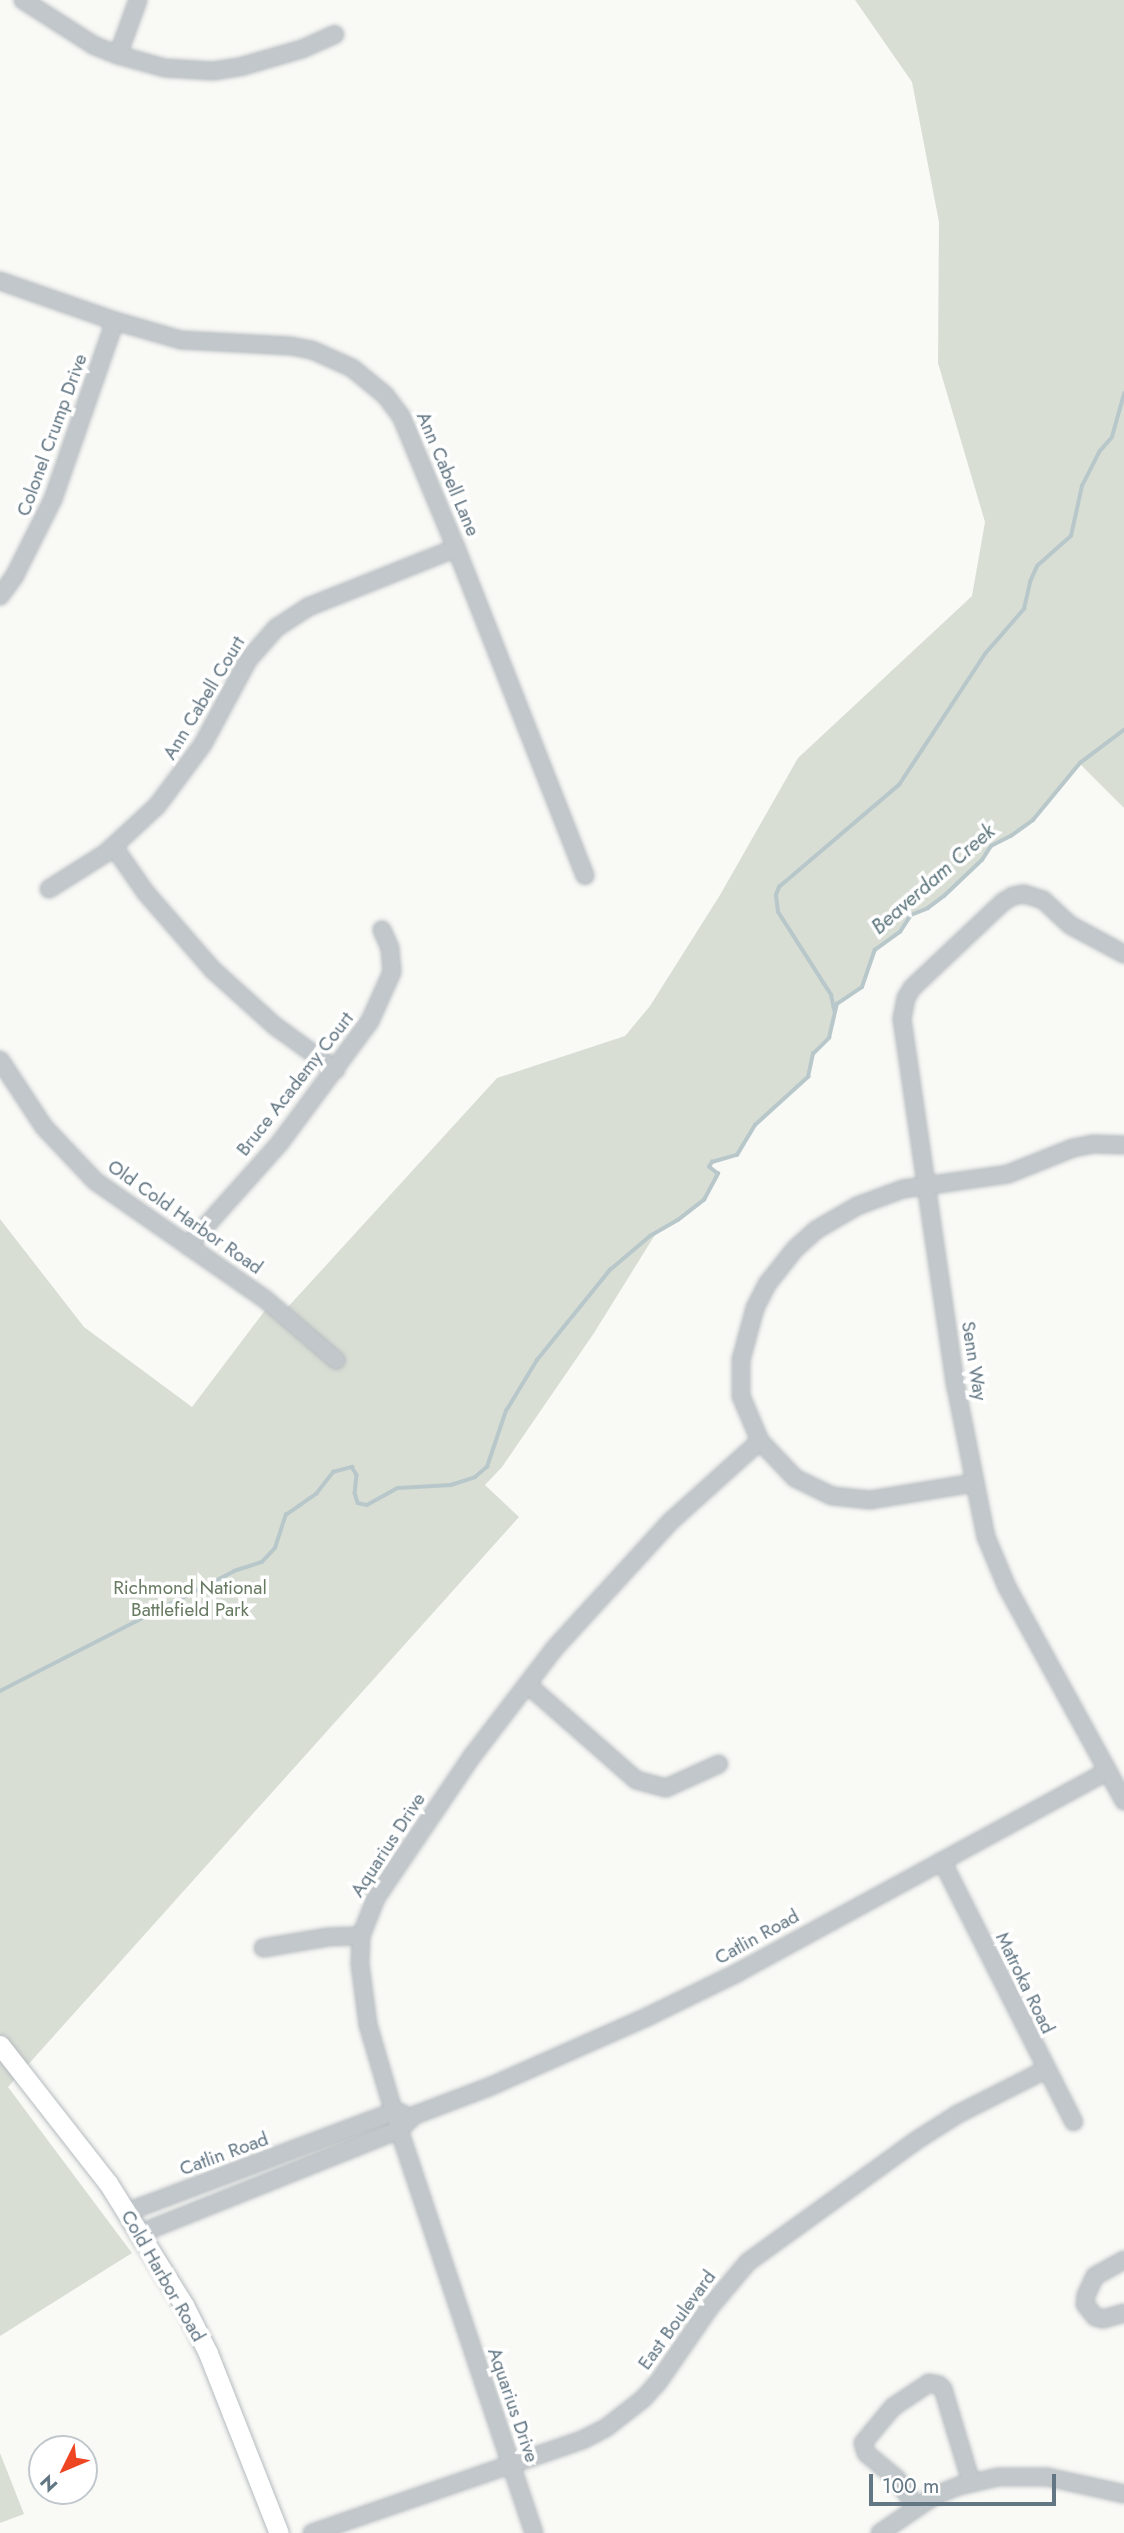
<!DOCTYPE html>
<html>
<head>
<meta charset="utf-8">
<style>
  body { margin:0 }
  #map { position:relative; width:1124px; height:2533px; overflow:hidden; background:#f9f9f6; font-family:Jost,sans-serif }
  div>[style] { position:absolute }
  .green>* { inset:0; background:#d9ded5 }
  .stream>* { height:3.5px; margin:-1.75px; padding:0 1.75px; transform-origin:1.75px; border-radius:1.75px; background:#b8c7ca }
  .roads { filter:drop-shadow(0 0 2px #b5bbbf) drop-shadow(0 0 2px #b5bbbf) }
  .minor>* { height:16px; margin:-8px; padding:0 8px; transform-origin:8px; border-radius:8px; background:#c2c7cb }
  .major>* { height:19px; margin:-9.5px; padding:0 9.5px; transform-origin:9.5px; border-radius:9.5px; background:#fff }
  span { translate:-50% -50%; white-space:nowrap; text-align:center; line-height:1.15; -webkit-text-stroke:7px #fff; paint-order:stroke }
  .street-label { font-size:19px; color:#627683 }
  .park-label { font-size:19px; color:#677a61 }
  .water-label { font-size:21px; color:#5d767d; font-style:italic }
  .north { position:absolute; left:28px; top:2435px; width:70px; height:70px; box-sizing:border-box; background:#fff; border:2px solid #c0c8cd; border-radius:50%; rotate:227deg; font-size:19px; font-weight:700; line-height:28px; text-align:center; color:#627683 }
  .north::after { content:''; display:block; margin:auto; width:24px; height:32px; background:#ee4522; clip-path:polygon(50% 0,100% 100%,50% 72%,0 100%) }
  .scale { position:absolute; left:869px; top:2474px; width:187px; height:32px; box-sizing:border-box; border:4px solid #627683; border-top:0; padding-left:9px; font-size:21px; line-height:24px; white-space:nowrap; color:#627683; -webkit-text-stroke:5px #fff; paint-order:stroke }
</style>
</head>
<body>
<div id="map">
  <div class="green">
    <div style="clip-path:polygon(855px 0,1124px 0,1124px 808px,1079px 763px,1033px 820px,1011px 836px,991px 846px,982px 860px,944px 896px,928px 908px,911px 915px,900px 932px,875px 949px,862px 987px,837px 1004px,829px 1038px,813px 1054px,808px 1077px,755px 1125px,737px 1155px,711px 1162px,709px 1167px,718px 1174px,704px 1200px,678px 1220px,658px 1230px,594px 1333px,502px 1467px,485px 1485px,519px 1517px,8px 2087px,132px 2253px,0 2336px,0 1219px,84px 1327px,192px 1407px,266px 1309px,287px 1308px,497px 1078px,625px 1036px,650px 1006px,720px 895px,798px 758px,972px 596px,985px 522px,938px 363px,939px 222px,912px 82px)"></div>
    <div style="clip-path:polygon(0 2453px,24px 2514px,0 2523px)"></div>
  </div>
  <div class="stream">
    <div style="left:834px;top:1010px;width:15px;rotate:-101deg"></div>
    <div style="left:831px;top:995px;width:98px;rotate:-122.6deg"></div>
    <div style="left:778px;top:912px;width:17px;rotate:-97deg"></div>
    <div style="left:776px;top:895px;width:9px;rotate:-69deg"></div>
    <div style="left:779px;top:887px;width:157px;rotate:-40.4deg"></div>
    <div style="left:899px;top:785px;width:157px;rotate:-56.7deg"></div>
    <div style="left:985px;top:654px;width:60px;rotate:-49.1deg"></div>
    <div style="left:1024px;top:609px;width:28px;rotate:-77deg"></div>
    <div style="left:1030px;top:582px;width:17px;rotate:-66deg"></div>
    <div style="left:1037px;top:566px;width:45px;rotate:-41.4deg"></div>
    <div style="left:1071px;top:536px;width:51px;rotate:-77.6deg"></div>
    <div style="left:1082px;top:486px;width:39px;rotate:-63deg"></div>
    <div style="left:1100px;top:451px;width:18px;rotate:-49deg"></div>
    <div style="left:1112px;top:437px;width:45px;rotate:-74.4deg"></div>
    <div style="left:0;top:1691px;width:263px;rotate:-27.1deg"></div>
    <div style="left:234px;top:1571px;width:29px;rotate:-18deg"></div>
    <div style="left:262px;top:1562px;width:19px;rotate:-47deg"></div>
    <div style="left:275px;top:1548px;width:35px;rotate:-72deg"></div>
    <div style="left:286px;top:1515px;width:37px;rotate:-35deg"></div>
    <div style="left:316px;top:1494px;width:28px;rotate:-52deg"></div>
    <div style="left:333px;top:1472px;width:20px;rotate:-15deg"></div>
    <div style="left:352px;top:1467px;width:9px;rotate:58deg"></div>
    <div style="left:357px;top:1475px;width:18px;rotate:96deg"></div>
    <div style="left:355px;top:1493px;width:10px;rotate:73deg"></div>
    <div style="left:358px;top:1503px;width:9px;rotate:13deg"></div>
    <div style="left:367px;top:1505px;width:35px;rotate:-29deg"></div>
    <div style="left:398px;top:1488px;width:53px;rotate:-3.2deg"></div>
    <div style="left:451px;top:1485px;width:25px;rotate:-18deg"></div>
    <div style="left:475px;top:1477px;width:16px;rotate:-40deg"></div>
    <div style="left:487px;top:1467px;width:59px;rotate:-71.3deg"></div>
    <div style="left:506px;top:1411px;width:60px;rotate:-58.7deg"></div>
    <div style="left:537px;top:1360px;width:116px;rotate:-51deg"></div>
    <div style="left:610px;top:1270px;width:52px;rotate:-40.4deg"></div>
    <div style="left:650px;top:1236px;width:32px;rotate:-30deg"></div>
    <div style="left:678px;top:1220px;width:33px;rotate:-38deg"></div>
    <div style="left:704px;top:1200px;width:30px;rotate:-62deg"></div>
    <div style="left:718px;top:1174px;width:11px;rotate:-142deg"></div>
    <div style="left:709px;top:1167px;width:6px;rotate:-59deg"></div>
    <div style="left:712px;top:1162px;width:26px;rotate:-16deg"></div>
    <div style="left:737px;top:1155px;width:35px;rotate:-59deg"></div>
    <div style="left:755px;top:1125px;width:72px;rotate:-42.2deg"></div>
    <div style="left:808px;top:1077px;width:24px;rotate:-78deg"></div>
    <div style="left:813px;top:1054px;width:23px;rotate:-45deg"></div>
    <div style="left:829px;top:1038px;width:35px;rotate:-77deg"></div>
    <div style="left:837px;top:1004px;width:30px;rotate:-34deg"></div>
    <div style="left:862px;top:987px;width:39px;rotate:-71deg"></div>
    <div style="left:875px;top:950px;width:31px;rotate:-36deg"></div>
    <div style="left:900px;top:932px;width:20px;rotate:-57deg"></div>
    <div style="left:911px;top:915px;width:18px;rotate:-22deg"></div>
    <div style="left:928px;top:908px;width:20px;rotate:-37deg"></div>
    <div style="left:944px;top:896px;width:52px;rotate:-43.5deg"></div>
    <div style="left:982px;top:860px;width:17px;rotate:-57deg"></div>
    <div style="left:991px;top:846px;width:22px;rotate:-27deg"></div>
    <div style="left:1011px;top:836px;width:27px;rotate:-36deg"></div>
    <div style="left:1033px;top:820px;width:74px;rotate:-50.5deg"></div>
    <div style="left:1080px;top:763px;width:55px;rotate:-36.9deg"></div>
  </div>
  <div class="roads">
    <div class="minor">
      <div style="left:23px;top:0;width:83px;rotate:32.7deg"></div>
      <div style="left:93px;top:45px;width:27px;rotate:22deg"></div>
      <div style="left:118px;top:55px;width:49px;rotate:15.5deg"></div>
      <div style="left:165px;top:68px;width:48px;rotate:3.6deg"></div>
      <div style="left:213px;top:71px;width:30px;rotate:-9deg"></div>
      <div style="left:243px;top:66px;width:61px;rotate:-16.1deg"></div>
      <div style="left:302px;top:49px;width:36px;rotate:-24deg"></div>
      <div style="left:118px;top:55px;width:59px;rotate:-70deg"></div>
      <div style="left:0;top:281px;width:122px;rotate:19.2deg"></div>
      <div style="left:115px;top:321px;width:69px;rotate:16.1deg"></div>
      <div style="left:181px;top:340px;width:110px;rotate:3.1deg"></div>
      <div style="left:291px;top:346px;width:21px;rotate:11deg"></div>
      <div style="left:312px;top:350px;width:44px;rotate:24.2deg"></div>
      <div style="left:352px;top:368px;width:43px;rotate:39.3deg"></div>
      <div style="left:385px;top:395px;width:26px;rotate:53deg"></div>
      <div style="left:401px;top:416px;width:143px;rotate:67.4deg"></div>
      <div style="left:456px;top:548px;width:352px;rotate:68.5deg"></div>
      <div style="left:0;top:596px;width:26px;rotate:-54deg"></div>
      <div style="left:15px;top:575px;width:85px;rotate:-63.4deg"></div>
      <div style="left:53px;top:499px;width:188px;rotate:-70.8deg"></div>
      <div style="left:114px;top:847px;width:56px;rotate:55.2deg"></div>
      <div style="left:146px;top:893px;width:102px;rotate:49deg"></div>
      <div style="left:213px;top:970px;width:84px;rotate:42.1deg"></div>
      <div style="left:275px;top:1026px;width:75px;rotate:35.8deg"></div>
      <div style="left:49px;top:889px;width:67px;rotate:-32.3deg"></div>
      <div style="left:106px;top:853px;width:69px;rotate:-42.7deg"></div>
      <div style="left:157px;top:806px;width:77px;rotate:-53.4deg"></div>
      <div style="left:203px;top:744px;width:95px;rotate:-61.8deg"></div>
      <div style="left:248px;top:660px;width:43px;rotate:-48.8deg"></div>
      <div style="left:276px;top:628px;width:38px;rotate:-33deg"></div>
      <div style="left:308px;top:607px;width:159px;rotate:-21.7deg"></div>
      <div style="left:1124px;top:954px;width:61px;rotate:-151.8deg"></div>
      <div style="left:1070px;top:925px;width:37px;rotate:-137deg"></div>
      <div style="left:1043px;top:900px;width:20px;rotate:-162deg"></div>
      <div style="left:1024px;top:894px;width:11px;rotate:170deg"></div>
      <div style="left:1013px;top:896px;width:12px;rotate:149deg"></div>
      <div style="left:1003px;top:902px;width:125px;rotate:136.6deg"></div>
      <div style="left:912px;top:988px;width:12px;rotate:121deg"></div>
      <div style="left:906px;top:998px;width:21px;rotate:101deg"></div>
      <div style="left:902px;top:1019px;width:372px;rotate:81.7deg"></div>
      <div style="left:956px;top:1387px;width:153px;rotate:78.7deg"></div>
      <div style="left:986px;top:1537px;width:54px;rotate:67.2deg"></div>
      <div style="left:1007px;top:1587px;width:244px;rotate:61.3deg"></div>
      <div style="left:0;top:1060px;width:80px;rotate:56.7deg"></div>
      <div style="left:44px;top:1127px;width:74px;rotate:46.6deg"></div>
      <div style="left:95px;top:1181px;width:207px;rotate:34.8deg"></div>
      <div style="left:265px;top:1299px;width:94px;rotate:40.7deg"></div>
      <div style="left:188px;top:1246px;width:137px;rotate:-48.3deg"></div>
      <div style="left:279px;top:1144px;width:153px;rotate:-53.5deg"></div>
      <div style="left:370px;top:1021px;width:54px;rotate:-65.8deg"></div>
      <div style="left:392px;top:972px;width:24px;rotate:-95deg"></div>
      <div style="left:390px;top:948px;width:20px;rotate:-114deg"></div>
      <div style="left:974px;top:1483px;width:105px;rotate:170.7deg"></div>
      <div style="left:870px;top:1500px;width:38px;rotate:-174deg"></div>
      <div style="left:832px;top:1496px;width:41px;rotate:-154.1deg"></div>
      <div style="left:795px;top:1478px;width:51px;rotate:-133.4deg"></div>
      <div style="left:760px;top:1441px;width:49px;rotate:-112.9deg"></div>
      <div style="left:741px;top:1396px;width:36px;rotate:-90deg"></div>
      <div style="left:741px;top:1360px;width:54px;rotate:-74.9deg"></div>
      <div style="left:755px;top:1308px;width:28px;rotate:-63deg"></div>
      <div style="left:768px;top:1283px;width:43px;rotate:-51.5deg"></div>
      <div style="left:795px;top:1249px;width:28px;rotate:-42deg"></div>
      <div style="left:816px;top:1230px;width:48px;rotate:-30.3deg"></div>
      <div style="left:857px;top:1206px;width:49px;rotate:-20.3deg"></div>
      <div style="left:903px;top:1189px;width:106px;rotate:-8.1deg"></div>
      <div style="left:1008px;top:1174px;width:70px;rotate:-21.8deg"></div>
      <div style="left:1073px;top:1148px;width:20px;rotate:-11deg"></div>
      <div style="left:1093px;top:1144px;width:31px;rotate:2deg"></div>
      <div style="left:528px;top:1685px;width:144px;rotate:41.3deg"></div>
      <div style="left:636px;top:1780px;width:31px;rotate:15deg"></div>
      <div style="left:666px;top:1788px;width:58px;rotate:-24.4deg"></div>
      <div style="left:942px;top:1861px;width:292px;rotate:63.2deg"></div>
      <div style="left:263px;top:1948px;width:66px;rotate:-9.6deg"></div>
      <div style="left:328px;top:1937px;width:33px;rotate:-2deg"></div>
      <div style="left:127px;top:2212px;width:284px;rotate:-20.6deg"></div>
      <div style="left:393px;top:2112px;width:9px;rotate:6deg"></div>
      <div style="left:141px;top:2233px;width:278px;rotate:-21.8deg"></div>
      <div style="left:399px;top:2130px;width:22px;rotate:-43deg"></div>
      <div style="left:415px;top:2115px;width:79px;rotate:-20.7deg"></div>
      <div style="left:489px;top:2087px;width:175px;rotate:-23.9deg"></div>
      <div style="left:649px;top:2016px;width:98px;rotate:-26deg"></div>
      <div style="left:737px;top:1973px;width:422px;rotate:-28.6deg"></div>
      <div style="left:1124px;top:2260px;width:33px;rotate:151deg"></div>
      <div style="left:1095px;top:2276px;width:21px;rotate:115deg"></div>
      <div style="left:1086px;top:2295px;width:9px;rotate:96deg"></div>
      <div style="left:1085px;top:2304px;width:16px;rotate:52deg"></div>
      <div style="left:1095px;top:2317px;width:8px;rotate:14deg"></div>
      <div style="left:1103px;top:2319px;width:22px;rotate:-16deg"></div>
      <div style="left:915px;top:2506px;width:32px;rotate:-124deg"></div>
      <div style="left:897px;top:2479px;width:40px;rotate:-140deg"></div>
      <div style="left:866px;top:2453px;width:10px;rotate:-107deg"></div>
      <div style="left:863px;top:2443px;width:47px;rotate:-50.2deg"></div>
      <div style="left:893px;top:2407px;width:43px;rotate:-33.7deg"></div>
      <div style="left:929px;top:2383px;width:10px;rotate:11deg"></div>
      <div style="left:939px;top:2385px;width:6px;rotate:45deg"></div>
      <div style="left:943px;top:2389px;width:97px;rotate:73.2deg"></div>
      <div style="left:312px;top:2533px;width:286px;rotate:-19deg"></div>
      <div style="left:582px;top:2440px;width:28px;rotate:-27deg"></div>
      <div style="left:607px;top:2427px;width:46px;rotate:-37.9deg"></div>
      <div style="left:643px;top:2399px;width:24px;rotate:-48deg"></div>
      <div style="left:659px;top:2381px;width:90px;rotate:-55.4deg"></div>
      <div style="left:710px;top:2307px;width:59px;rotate:-49.8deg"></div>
      <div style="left:748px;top:2262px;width:208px;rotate:-35.8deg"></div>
      <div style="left:917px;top:2140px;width:49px;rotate:-32.4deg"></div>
      <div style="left:958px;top:2114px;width:97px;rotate:-26.8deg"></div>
      <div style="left:534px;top:2533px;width:425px;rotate:-108.5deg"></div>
      <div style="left:399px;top:2130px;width:109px;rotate:-106.4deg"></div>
      <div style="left:368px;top:2025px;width:62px;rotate:-97.5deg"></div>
      <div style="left:360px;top:1964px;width:28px;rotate:-88deg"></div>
      <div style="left:361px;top:1936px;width:41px;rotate:-68.5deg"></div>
      <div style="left:376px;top:1898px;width:173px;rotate:-55.9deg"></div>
      <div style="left:473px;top:1755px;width:133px;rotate:-52.6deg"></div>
      <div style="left:554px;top:1649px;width:173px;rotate:-47.6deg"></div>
      <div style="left:671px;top:1521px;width:120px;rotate:-42deg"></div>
      <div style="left:880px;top:2533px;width:65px;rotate:-34.4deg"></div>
      <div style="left:934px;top:2496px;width:27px;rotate:-22deg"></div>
      <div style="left:959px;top:2486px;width:40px;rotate:-13deg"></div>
      <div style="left:998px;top:2477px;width:49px"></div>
      <div style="left:1047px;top:2477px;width:79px;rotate:12.4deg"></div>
    </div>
    <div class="major">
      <div style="left:0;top:2045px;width:175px;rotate:52deg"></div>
      <div style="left:108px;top:2183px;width:144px;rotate:58.1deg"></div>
      <div style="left:184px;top:2305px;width:54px;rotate:63.4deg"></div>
      <div style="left:208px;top:2353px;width:193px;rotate:68.5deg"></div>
    </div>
  </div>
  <div class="street-label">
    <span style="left:52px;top:435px;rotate:-70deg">Colonel Crump Drive</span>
    <span style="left:448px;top:474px;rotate:67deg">Ann Cabell Lane</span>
    <span style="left:204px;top:698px;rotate:-59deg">Ann Cabell Court</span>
    <span style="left:295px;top:1084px;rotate:-52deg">Bruce Academy Court</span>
    <span style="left:185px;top:1217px;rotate:35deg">Old Cold Harbor Road</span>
    <span style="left:974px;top:1361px;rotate:81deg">Senn Way</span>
    <span style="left:388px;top:1845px;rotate:-57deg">Aquarius Drive</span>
    <span style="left:757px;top:1937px;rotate:-29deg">Catlin Road</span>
    <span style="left:1025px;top:1983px;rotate:64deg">Matroka Road</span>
    <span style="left:224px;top:2154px;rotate:-20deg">Catlin Road</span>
    <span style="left:163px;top:2276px;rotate:60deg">Cold Harbor Road</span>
    <span style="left:677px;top:2320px;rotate:-54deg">East Boulevard</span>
    <span style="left:513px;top:2405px;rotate:71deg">Aquarius Drive</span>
  </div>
  <div class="park-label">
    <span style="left:190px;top:1599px">Richmond National<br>Battlefield Park</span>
  </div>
  <div class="water-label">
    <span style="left:933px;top:879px;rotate:-41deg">Beaverdam Creek</span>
  </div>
  <div class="north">N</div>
  <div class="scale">100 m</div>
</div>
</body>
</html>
